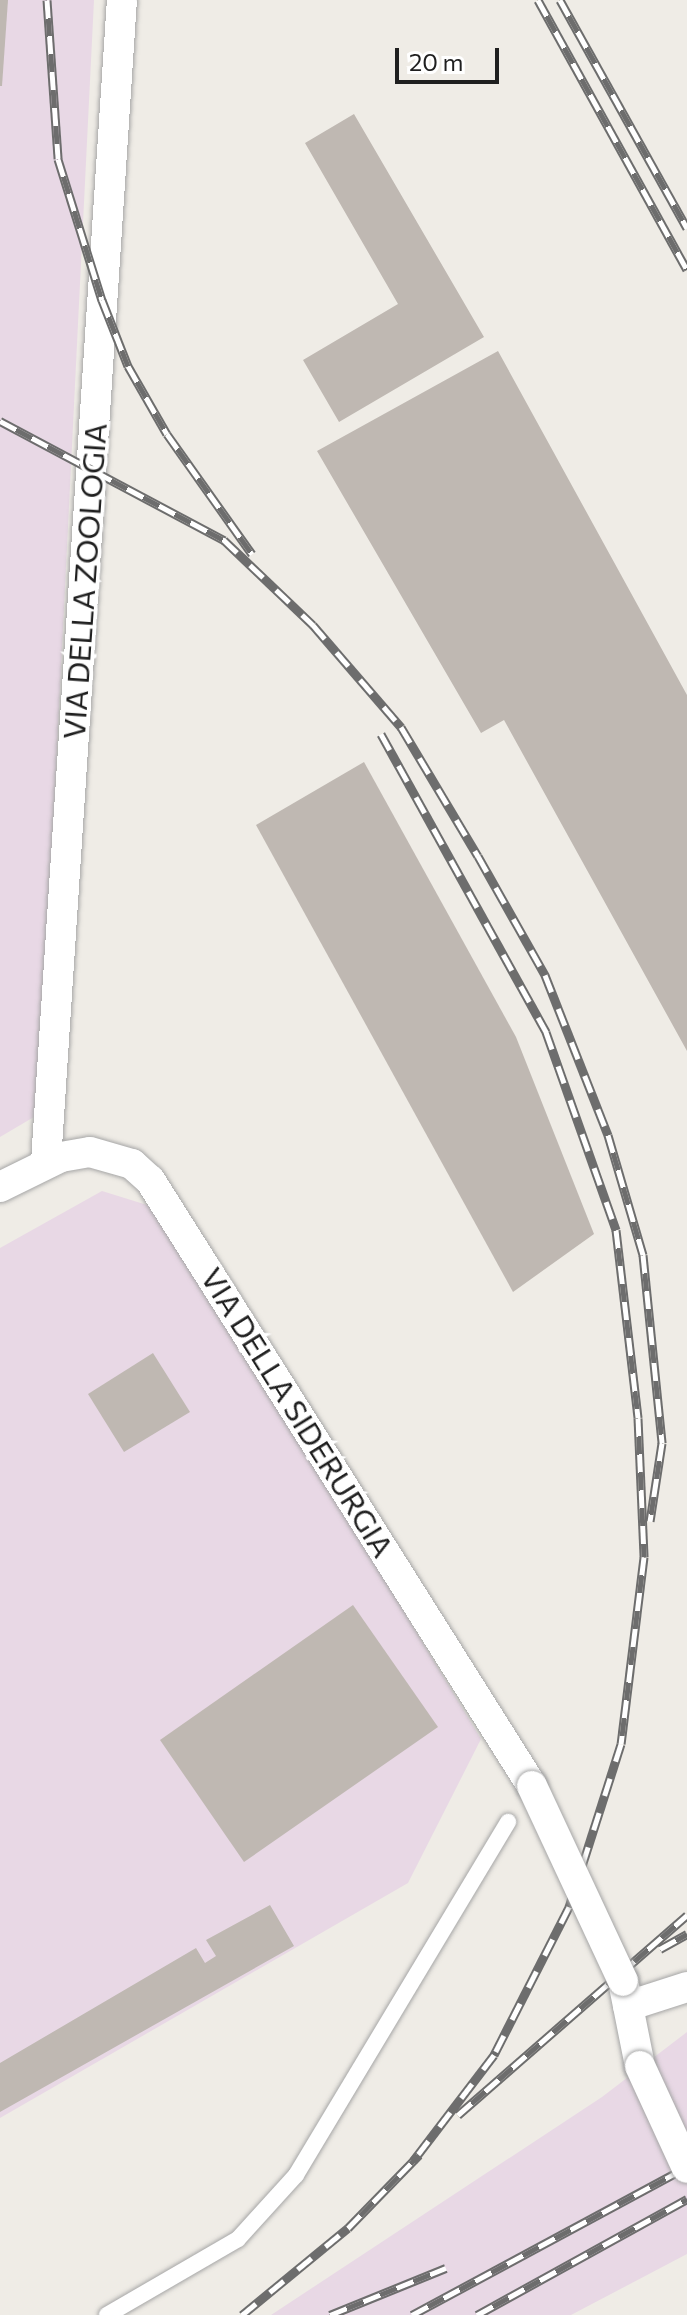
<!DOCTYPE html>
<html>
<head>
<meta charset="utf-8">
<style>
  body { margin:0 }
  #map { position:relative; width:687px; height:2315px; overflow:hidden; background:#efece6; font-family:Commissioner,sans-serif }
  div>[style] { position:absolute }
  .industrial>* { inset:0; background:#e8d8e5 }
  .building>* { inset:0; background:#bfb8b2 }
  .roads { filter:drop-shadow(0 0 2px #a6a6a6) drop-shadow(0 0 2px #a6a6a6) }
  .service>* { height:16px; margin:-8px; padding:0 8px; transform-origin:8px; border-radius:8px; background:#fff }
  .minor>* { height:30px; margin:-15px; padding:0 15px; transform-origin:15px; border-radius:15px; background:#fff }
  .rail>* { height:9px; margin-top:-4.5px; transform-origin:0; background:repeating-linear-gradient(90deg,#fff 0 18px,#6d6d6d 0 36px); box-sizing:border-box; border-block:2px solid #6d6d6d }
  .bridges { filter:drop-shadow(0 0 2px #a6a6a6) drop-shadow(0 0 2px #a6a6a6) }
  .minor-bridge>* { height:30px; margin:-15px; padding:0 15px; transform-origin:15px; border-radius:15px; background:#fff }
  span { translate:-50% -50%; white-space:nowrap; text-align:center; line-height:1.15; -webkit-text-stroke:7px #fff; paint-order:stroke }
  .street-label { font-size:30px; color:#1f1f1f }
  .scale { position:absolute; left:395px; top:48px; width:104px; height:36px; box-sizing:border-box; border:4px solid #1f1f1f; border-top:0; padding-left:10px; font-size:24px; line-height:28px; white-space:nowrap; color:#1f1f1f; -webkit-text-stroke:6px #fff; paint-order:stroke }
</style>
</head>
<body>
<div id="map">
  <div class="industrial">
    <div style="clip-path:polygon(0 0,94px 0,39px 1114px,0 1137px)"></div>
    <div style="clip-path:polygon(102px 1191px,160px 1209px,481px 1739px,408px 1883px,0 2118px,0 1248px)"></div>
    <div style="clip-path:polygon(687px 2032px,687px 2254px,571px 2315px,271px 2315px,602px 2097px)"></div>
  </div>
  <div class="building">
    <div style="clip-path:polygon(0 0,8px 0,2px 86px,0 86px)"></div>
    <div style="clip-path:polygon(354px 114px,484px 337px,339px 422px,303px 360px,398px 304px,305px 143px)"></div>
    <div style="clip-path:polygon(498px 351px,687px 695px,687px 1051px,504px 720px,481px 733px,317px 451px)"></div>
    <div style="clip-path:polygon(364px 762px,516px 1037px,594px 1234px,513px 1292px,256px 825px)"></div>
    <div style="clip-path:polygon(153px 1353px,190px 1412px,124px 1452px,88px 1394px)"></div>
    <div style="clip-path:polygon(353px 1605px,438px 1727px,244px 1862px,160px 1740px)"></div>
    <div style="clip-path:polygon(270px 1905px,294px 1946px,0 2112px,0 2063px,196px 1948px,205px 1963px,216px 1956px,206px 1940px)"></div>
  </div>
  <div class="roads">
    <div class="service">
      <div style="left:107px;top:2315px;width:151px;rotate:-30.1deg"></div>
      <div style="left:238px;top:2239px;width:86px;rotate:-47.8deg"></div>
      <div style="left:296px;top:2175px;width:412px;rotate:-59deg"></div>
    </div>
    <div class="minor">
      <div style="left:46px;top:1162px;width:1164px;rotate:-86.26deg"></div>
      <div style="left:0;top:1187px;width:68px;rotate:-26.2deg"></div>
      <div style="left:61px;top:1157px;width:29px;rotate:-10deg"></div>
      <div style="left:90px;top:1152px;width:44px;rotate:15.9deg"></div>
      <div style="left:132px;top:1164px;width:24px;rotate:42deg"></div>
      <div style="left:150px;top:1180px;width:716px;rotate:57.77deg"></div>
      <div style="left:623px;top:1981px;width:87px;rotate:78.7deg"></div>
      <div style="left:628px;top:2006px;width:62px;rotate:-17.9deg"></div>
    </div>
  </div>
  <div class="rail">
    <div style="left:47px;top:0;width:159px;rotate:86deg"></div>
    <div style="left:58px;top:159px;width:148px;rotate:72.7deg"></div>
    <div style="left:102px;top:300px;width:71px;rotate:68.5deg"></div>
    <div style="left:128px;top:366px;width:78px;rotate:60.2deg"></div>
    <div style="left:167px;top:434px;width:147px;rotate:54.7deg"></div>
    <div style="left:538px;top:0;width:308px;rotate:61.1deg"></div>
    <div style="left:560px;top:0;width:261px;rotate:60.9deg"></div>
    <div style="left:0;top:421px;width:254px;rotate:28deg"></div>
    <div style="left:224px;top:540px;width:123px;rotate:43.7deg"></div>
    <div style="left:313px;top:625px;width:135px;rotate:49.2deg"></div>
    <div style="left:401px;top:727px;width:150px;rotate:59.2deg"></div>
    <div style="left:478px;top:856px;width:137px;rotate:60.6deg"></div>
    <div style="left:545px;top:975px;width:172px;rotate:68.5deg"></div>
    <div style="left:608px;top:1135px;width:125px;rotate:73.7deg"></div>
    <div style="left:643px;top:1255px;width:189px;rotate:84.2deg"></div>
    <div style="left:662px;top:1443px;width:79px;rotate:98.7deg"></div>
    <div style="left:381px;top:734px;width:341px;rotate:61deg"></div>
    <div style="left:546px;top:1032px;width:210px;rotate:70.5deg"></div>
    <div style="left:616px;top:1230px;width:189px;rotate:83.3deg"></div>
    <div style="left:638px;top:1418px;width:139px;rotate:87.5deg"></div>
    <div style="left:644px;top:1557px;width:188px;rotate:97deg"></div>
    <div style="left:621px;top:1744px;width:171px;rotate:107.7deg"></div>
    <div style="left:569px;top:1907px;width:166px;rotate:116.9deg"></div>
    <div style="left:494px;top:2055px;width:133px;rotate:127.4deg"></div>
    <div style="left:660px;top:1949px;width:31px;rotate:-29deg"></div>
    <div style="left:458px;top:2115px;width:304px;rotate:-41.1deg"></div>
    <div style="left:242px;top:2315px;width:137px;rotate:-39.4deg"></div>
    <div style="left:348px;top:2228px;width:102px;rotate:-45.8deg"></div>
    <div style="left:330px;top:2315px;width:125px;rotate:-22.1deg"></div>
    <div style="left:412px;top:2315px;width:312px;rotate:-28.3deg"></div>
    <div style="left:477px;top:2315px;width:240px;rotate:-28.9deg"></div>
  </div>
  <div class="bridges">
    <div class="minor-bridge">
      <div style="left:532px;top:1786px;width:215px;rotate:65deg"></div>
      <div style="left:640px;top:2066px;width:112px;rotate:65.3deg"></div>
    </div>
  </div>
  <div class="street-label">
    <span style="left:84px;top:581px;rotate:-86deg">VIA DELLA ZOOLOGIA</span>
    <span style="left:298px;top:1412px;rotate:58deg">VIA DELLA SIDERURGIA</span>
  </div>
  <div class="scale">20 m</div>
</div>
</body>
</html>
